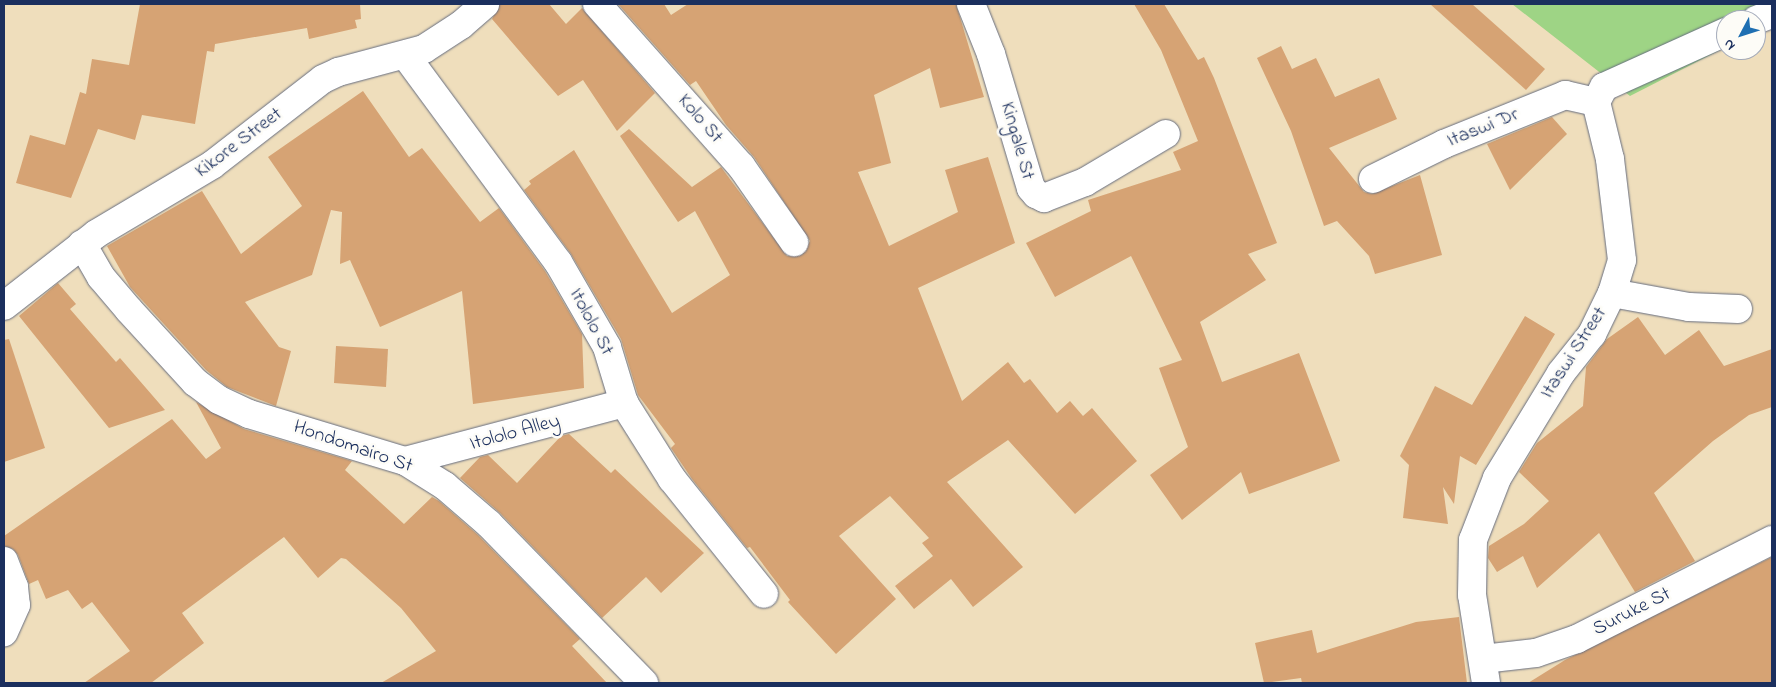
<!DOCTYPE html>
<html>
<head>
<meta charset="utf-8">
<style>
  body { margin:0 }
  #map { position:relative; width:1776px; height:687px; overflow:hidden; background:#efdebc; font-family:"Indie Flower",sans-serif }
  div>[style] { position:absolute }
  .green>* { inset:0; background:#9ed485 }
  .building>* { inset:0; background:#d6a374 }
  .roads { filter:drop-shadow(0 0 1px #656c7f) drop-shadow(0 0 1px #656c7f) }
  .minor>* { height:28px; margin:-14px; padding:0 14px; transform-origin:14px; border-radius:14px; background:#fff }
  span { translate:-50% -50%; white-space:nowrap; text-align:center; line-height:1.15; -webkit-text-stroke:5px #fdfcf7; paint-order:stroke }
  .street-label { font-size:20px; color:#1b2f5e }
  .frame { position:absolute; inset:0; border:5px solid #1b2f5e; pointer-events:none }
  .north { position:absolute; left:1716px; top:10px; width:50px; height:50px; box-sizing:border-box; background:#fdfcf7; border:1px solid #a3aaba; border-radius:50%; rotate:230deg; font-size:14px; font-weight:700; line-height:20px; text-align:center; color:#1b2f5e }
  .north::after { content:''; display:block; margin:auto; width:18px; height:22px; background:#1f6fb2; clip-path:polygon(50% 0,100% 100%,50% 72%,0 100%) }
</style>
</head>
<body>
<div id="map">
  <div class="green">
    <div style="clip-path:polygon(1512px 4px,1772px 4px,1756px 20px,1726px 20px,1726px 47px,1630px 96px)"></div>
  </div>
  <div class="building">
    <div style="clip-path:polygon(140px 4px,360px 4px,361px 19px,355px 20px,357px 28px,309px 39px,307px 28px,215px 44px,214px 52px,207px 51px,195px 124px,142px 115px,135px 140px,98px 129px,71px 198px,16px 183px,30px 135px,65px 145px,80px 92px,86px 94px,92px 59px,129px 65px)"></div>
    <div style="clip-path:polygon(500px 4px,549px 4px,566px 24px,582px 8px,655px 93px,617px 131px,583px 80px,558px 96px,492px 19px)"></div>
    <div style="clip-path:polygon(618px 4px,664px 4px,671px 15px,688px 4px,956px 4px,984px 97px,940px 108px,930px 68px,874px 95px,891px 163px,858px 172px,889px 246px,958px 212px,945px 170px,988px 157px,1015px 243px,918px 288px,962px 401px,1008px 362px,1024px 383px,1030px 379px,1057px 413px,1070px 401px,1083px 416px,1092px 408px,1137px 461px,1075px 514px,1008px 440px,947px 482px,1023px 567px,973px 607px,951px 579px,914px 609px,895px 586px,933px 556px,922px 543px,929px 538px,890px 496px,839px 536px,896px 599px,836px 654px,788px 602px,790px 600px,750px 547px,747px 548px,692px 479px,671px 448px,675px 444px,638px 395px,621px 339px,571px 254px,524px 190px,531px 184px,529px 181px,574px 150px,672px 313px,730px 275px,695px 211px,678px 222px,620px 136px,629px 129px,692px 187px,721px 167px,787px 256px,802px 255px,810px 241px,754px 157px,726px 125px,696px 81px,690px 85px)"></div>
    <div style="clip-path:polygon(1134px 4px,1164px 4px,1198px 60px,1204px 57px,1214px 78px,1277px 243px,1248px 254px,1266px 280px,1200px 322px,1222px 382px,1299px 353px,1340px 461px,1249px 494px,1241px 472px,1182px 520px,1150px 475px,1188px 447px,1159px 368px,1182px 360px,1131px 256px,1055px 297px,1026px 243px,1091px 211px,1088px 200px,1181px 170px,1173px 152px,1198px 141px,1161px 50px)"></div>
    <div style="clip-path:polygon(1430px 4px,1472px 4px,1545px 69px,1526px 90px)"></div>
    <div style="clip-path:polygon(1281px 46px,1292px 69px,1316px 58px,1335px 97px,1379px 78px,1397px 119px,1329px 148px,1364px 192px,1372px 194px,1420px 175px,1442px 255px,1375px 274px,1369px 256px,1337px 221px,1324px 226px,1291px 131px,1257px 58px)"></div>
    <div style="clip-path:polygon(363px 91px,409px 157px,422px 148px,480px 222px,499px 208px,545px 271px,582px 334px,584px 388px,473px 404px,462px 291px,380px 327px,350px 260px,340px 264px,342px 212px,331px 210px,312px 275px,245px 302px,279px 347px,291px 351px,276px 406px,227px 387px,206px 370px,130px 287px,107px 246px,202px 191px,241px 254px,302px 206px,268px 157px)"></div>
    <div style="clip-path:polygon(1552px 117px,1567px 134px,1510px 190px,1487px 144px)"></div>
    <div style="clip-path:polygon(58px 283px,76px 304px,70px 309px,116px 362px,120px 358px,165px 410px,109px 428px,19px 316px)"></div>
    <div style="clip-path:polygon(1525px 316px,1555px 334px,1476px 465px,1460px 456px,1454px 504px,1443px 487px,1448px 524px,1403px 518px,1409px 465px,1400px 456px,1435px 386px,1472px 405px)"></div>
    <div style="clip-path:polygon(1638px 317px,1665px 355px,1699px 330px,1724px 366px,1772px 349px,1772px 407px,1749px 415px,1713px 441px,1654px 493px,1695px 561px,1635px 592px,1599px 533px,1537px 588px,1523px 556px,1497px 572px,1488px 558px,1489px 546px,1524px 524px,1549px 501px,1519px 472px,1537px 443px,1583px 406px,1586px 367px,1607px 339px)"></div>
    <div style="clip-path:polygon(9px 339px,45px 448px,4px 462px,4px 340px)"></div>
    <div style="clip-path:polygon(336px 346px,388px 349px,386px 387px,334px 383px)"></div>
    <div style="clip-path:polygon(196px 402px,244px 429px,352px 461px,345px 470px,404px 524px,432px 497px,439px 501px,478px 535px,580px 639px,572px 646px,607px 683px,381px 683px,436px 651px,401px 608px,346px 559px,341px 558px,318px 578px,284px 537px,182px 613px,204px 643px,151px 683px,84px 683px,130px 651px,92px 602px,82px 609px,68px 590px,46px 599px,38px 580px,29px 584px,18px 555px,13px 549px,4px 546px,4px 536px,172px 419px,206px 459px,221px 448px)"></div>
    <div style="clip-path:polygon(569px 434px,611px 473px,615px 469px,704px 553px,661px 593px,646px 577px,602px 618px,500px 513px,460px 478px,480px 457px,488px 455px,517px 483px,561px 436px)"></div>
    <div style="clip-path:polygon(1772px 557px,1772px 683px,1528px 683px,1565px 660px)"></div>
    <div style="clip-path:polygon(1459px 617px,1467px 683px,1302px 683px,1301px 678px,1264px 683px,1255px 643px,1312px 630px,1317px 653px,1416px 622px)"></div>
  </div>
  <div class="roads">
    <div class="minor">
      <div style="left:597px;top:4px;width:217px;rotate:48.4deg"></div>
      <div style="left:741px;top:166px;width:93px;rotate:55.1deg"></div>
      <div style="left:971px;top:4px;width:54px;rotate:68.2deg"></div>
      <div style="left:991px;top:54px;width:140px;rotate:73.4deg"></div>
      <div style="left:1031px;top:188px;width:8px;rotate:50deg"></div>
      <div style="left:1036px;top:194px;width:9px;rotate:27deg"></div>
      <div style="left:1044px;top:198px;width:44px;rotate:-21.3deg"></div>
      <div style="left:1085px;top:182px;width:94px;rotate:-30.7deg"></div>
      <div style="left:1756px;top:20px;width:17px;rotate:-21deg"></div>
      <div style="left:406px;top:56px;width:256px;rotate:53.6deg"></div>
      <div style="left:558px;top:262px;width:98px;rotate:60deg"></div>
      <div style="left:607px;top:347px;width:59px;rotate:73.1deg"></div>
      <div style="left:624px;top:403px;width:90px;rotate:57.7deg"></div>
      <div style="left:672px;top:479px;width:147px;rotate:51.3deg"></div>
      <div style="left:1373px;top:179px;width:79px;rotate:-26.2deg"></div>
      <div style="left:1444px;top:144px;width:131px;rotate:-22deg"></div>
      <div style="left:1565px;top:95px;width:32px;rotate:13deg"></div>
      <div style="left:82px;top:244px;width:38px;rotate:60deg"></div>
      <div style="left:101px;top:277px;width:43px;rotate:49.7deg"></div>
      <div style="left:129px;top:310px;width:98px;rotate:47.5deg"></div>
      <div style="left:195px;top:382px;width:30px;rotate:37deg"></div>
      <div style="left:219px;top:400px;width:33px;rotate:25deg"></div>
      <div style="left:249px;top:414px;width:163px;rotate:16.8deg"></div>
      <div style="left:405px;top:461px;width:47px;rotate:32deg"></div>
      <div style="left:445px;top:486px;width:58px;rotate:40.8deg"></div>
      <div style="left:489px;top:524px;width:222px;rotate:45.7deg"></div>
      <div style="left:1612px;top:293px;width:78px;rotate:10.3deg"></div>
      <div style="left:1689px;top:307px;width:49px;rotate:2.3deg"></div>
      <div style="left:4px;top:306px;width:117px;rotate:-38deg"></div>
      <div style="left:96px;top:234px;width:135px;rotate:-30.7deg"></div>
      <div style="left:212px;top:165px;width:140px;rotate:-37.8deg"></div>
      <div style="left:323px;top:79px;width:17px;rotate:-25deg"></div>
      <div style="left:338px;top:72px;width:89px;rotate:-15deg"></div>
      <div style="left:424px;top:49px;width:44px;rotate:-33deg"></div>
      <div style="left:461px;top:25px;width:32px;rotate:-41deg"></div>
      <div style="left:405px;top:461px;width:227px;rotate:-14.8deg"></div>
      <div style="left:4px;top:561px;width:28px;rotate:69deg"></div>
      <div style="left:14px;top:587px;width:18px;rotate:84deg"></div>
      <div style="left:16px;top:605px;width:30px;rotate:114deg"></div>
      <div style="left:1483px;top:659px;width:53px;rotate:-6.5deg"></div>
      <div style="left:1536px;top:653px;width:43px;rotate:-18.9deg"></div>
      <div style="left:1577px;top:639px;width:219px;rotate:-26.9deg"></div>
      <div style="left:1486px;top:683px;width:89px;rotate:-99deg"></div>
      <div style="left:1472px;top:595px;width:55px;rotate:-89deg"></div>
      <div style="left:1473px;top:540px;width:66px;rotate:-68.8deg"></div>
      <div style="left:1497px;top:478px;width:123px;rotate:-58.6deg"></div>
      <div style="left:1561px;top:373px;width:50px;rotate:-51.5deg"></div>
      <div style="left:1592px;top:334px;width:46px;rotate:-64deg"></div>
      <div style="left:1612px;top:293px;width:34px;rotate:-73deg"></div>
      <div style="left:1622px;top:260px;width:102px;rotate:-96.8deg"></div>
      <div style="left:1610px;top:159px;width:59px;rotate:-103.8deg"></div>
      <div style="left:1596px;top:102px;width:17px;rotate:-62deg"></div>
      <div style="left:1604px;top:87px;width:134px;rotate:-24.3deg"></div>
    </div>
  </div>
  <div class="street-label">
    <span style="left:700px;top:119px;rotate:49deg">Kolo St</span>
    <span style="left:1483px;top:128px;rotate:-22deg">Itaswi Dr</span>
    <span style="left:1017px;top:141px;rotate:74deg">Kingale St</span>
    <span style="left:239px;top:143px;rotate:-37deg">Kikore Street</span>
    <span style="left:591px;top:322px;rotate:62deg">Itololo St</span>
    <span style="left:1574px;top:353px;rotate:-57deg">Itaswi Street</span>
    <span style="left:515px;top:433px;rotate:-15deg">Itololo Alley</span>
    <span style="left:353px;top:447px;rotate:19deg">Hondomairo St</span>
    <span style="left:1632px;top:612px;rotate:-27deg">Suruke St</span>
  </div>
  <div class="frame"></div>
  <div class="north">N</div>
</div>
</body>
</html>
